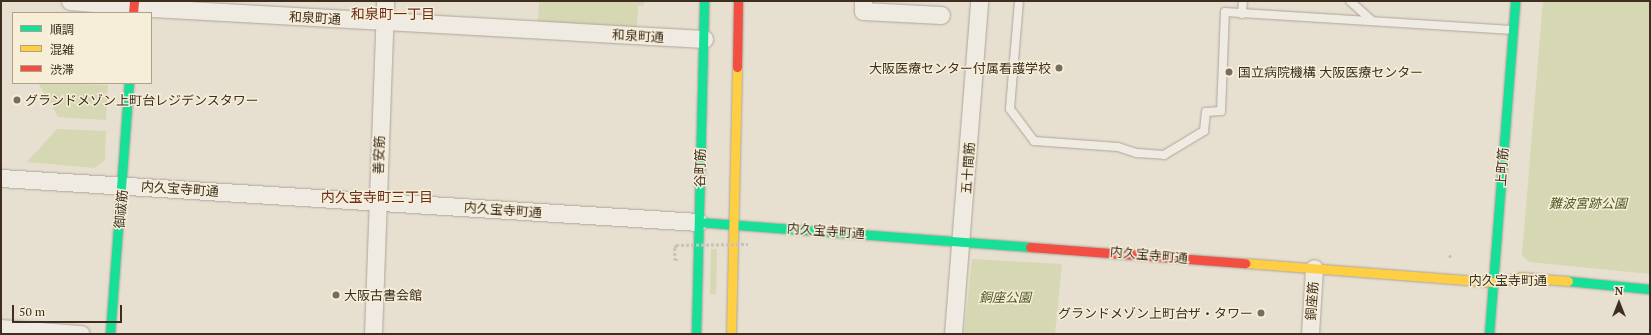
<!DOCTYPE html>
<html>
<head>
<meta charset="utf-8">
<style>
  body { margin:0 }
  #map { position:relative; width:1651px; height:335px; overflow:hidden; background:#e7e0d1; font-family:"PT Serif","Noto Sans JP",serif }
  div>[style] { position:absolute }
  .green>* { inset:0; background:#d6d7b3 }
  .path>* { height:2.5px; margin-top:-1.25px; transform-origin:0; background:repeating-linear-gradient(90deg,#c8c2b9 0 3px,transparent 0 5px) }
  .roads { filter:drop-shadow(0 0 1px #ada599) drop-shadow(0 0 1px #ada599) }
  .lane>* { height:8px; margin:-4px; padding:0 4px; transform-origin:4px; border-radius:4px; background:#efebe3 }
  .street>* { height:17px; margin:-8.5px; padding:0 8.5px; transform-origin:8.5px; border-radius:8.5px; background:#efebe3 }
  .fast>* { height:9px; margin:-4.5px; padding:0 4.5px; transform-origin:4.5px; border-radius:4.5px; background:#16e098 }
  .slow>* { height:9px; margin:-4.5px; padding:0 4.5px; transform-origin:4.5px; border-radius:4.5px; background:#ffcf43 }
  .jam>* { height:9px; margin:-4.5px; padding:0 4.5px; transform-origin:4.5px; border-radius:4.5px; background:#f24e42 }
  .path-bridge>* { height:2.5px; margin-top:-1.25px; transform-origin:0; background:repeating-linear-gradient(90deg,#c8c2b9 0 3px,transparent 0 5px) }
  .dots>* { width:11px; height:11px; translate:-50% -50%; box-sizing:border-box; border:2px solid #f7eed8; border-radius:50% }
  span { translate:-50% -50%; white-space:nowrap; text-align:center; line-height:1.15; -webkit-text-stroke:3px #f7eed8; paint-order:stroke }
  .street-label { font-size:13px; color:#3d2e20 }
  .poi-label { font-size:13px; color:#3d2e20 }
  .right { translate:-100% -50%; text-align:right }
  .left { translate:0 -50%; text-align:left }
  .park-label { font-size:13px; color:#4d5a26; font-style:italic }
  .neighbourhood-label { font-size:14px; color:#6b2e1e }
  .frame { position:absolute; inset:0; border:2px solid #3d2e20; pointer-events:none }
  .legend { position:absolute; left:12px; top:12px; width:140px; height:72px; box-sizing:border-box; background:#f7eed8; border:1px solid #ada18e; margin:0; padding:5px 7px; list-style:none; font-size:12px; color:#3d2e20 }
  .legend li { display:flex; align-items:center; gap:8px; height:20px }
  .legend b { width:20px; border:1px solid #ada18e }
  .north { position:absolute; left:1599px; top:283px; width:40px; height:40px; -webkit-text-stroke:3px #f7eed8; paint-order:stroke; rotate:0deg; font-size:11px; font-weight:700; line-height:16px; text-align:center; color:#3d2e20 }
  .north::after { content:''; display:block; margin:auto; width:14px; height:18px; background:#3d2e20; clip-path:polygon(50% 0,100% 100%,50% 72%,0 100%) }
  .scale { position:absolute; left:12px; top:305px; width:110px; height:18px; box-sizing:border-box; border:2px solid #3d2e20; border-top:0; padding-left:5px; font-size:12px; line-height:14px; white-space:nowrap; color:#3d2e20; -webkit-text-stroke:3px #f7eed8; paint-order:stroke }
</style>
</head>
<body>
<div id="map">
  <div class="green">
    <div style="clip-path:polygon(539px 1px,644px 1px,644px 5px,638px 6px,637px 27px,538px 21px)"></div>
    <div style="clip-path:polygon(1543px 1px,1650px 1px,1650px 274px,1529px 262px,1522px 255px)"></div>
    <div style="clip-path:polygon(38px 83px,108px 85px,106px 120px,58px 117px)"></div>
    <div style="clip-path:polygon(57px 129px,106px 131px,105px 160px,95px 168px,27px 162px)"></div>
    <div style="clip-path:polygon(711px 249px,717px 249px,716px 294px,710px 294px)"></div>
    <div style="clip-path:polygon(972px 259px,1062px 264px,1055px 334px,964px 334px)"></div>
  </div>
  <div class="path">
    <div style="left:675px;top:248px;width:12px;rotate:90deg"></div>
    <div style="left:675px;top:260px;width:5px"></div>
    <div style="left:1449px;top:255px;width:4px;rotate:45deg"></div>
  </div>
  <div class="roads">
    <div class="lane">
      <div style="left:1019px;top:1px;width:108px;rotate:94.8deg"></div>
      <div style="left:1010px;top:109px;width:40px;rotate:53deg"></div>
      <div style="left:1034px;top:141px;width:84px;rotate:4.1deg"></div>
      <div style="left:1118px;top:147px;width:20px;rotate:18deg"></div>
      <div style="left:1137px;top:153px;width:27px;rotate:4deg"></div>
      <div style="left:1164px;top:155px;width:47px;rotate:-31deg"></div>
      <div style="left:1204px;top:131px;width:19px;rotate:-84deg"></div>
      <div style="left:1206px;top:112px;width:15px;rotate:-4deg"></div>
      <div style="left:1221px;top:111px;width:99px;rotate:-87.7deg"></div>
      <div style="left:1225px;top:12px;width:288px;rotate:3.6deg"></div>
      <div style="left:1350px;top:1px;width:30px;rotate:42deg"></div>
      <div style="left:1242px;top:14px;width:13px;rotate:-86deg"></div>
    </div>
    <div class="street">
      <div style="left:70px;top:1px;width:82px;rotate:4.9deg"></div>
      <div style="left:152px;top:8px;width:553px;rotate:3.21deg"></div>
      <div style="left:863px;top:1px;width:10px;rotate:90deg"></div>
      <div style="left:863px;top:11px;width:78px;rotate:2.9deg"></div>
      <div style="left:1px;top:178px;width:699px;rotate:3.61deg"></div>
      <div style="left:1px;top:328px;width:80px;rotate:4.3deg"></div>
      <div style="left:373px;top:334px;width:333px;rotate:-87.9deg"></div>
      <div style="left:953px;top:334px;width:334px;rotate:-85.5deg"></div>
      <div style="left:1310px;top:334px;width:66px;rotate:-86.5deg"></div>
    </div>
    <div class="fast">
      <div style="left:699px;top:222px;width:332px;rotate:4.3deg"></div>
      <div style="left:1568px;top:281px;width:82px;rotate:5.6deg"></div>
      <div style="left:110px;top:334px;width:252px;rotate:-85.7deg"></div>
      <div style="left:696px;top:334px;width:333px;rotate:-88.6deg"></div>
      <div style="left:1489px;top:334px;width:334px;rotate:-85.5deg"></div>
    </div>
    <div class="slow">
      <div style="left:1245px;top:263px;width:250px;rotate:4.4deg"></div>
      <div style="left:1494px;top:282px;width:27px;rotate:-10deg"></div>
      <div style="left:1521px;top:277px;width:47px;rotate:4.9deg"></div>
      <div style="left:731px;top:334px;width:267px;rotate:-88.7deg"></div>
    </div>
    <div class="jam">
      <div style="left:133px;top:13px;width:12px;rotate:-85deg"></div>
      <div style="left:737px;top:67px;width:66px;rotate:-89.1deg"></div>
      <div style="left:1030px;top:247px;width:216px;rotate:4.3deg"></div>
    </div>
  </div>
  <div class="path-bridge">
    <div style="left:675px;top:248px;width:3px;rotate:-72deg"></div>
    <div style="left:676px;top:245px;width:72px;rotate:-0.8deg"></div>
  </div>
  <div class="dots">
    <div style="left:1059px;top:68px;background:#786c5e"></div>
    <div style="left:1229px;top:72px;background:#786c5e"></div>
    <div style="left:17px;top:100px;background:#786c5e"></div>
    <div style="left:336px;top:295px;background:#786c5e"></div>
    <div style="left:1261px;top:313px;background:#786c5e"></div>
  </div>
  <div class="street-label">
    <span style="left:315px;top:18px;rotate:3deg">和泉町通</span>
    <span style="left:638px;top:36px;rotate:3deg">和泉町通</span>
    <span style="left:379px;top:155px;rotate:-88deg">善安筋</span>
    <span style="left:1502px;top:167px;rotate:-86deg">上町筋</span>
    <span style="left:700px;top:168px;rotate:-89deg">谷町筋</span>
    <span style="left:968px;top:168px;rotate:-86deg">五十間筋</span>
    <span style="left:180px;top:189px;rotate:4deg">内久宝寺町通</span>
    <span style="left:121px;top:209px;rotate:-85deg">御祓筋</span>
    <span style="left:503px;top:210px;rotate:4deg">内久宝寺町通</span>
    <span style="left:826px;top:231px;rotate:4deg">内久宝寺町通</span>
    <span style="left:1149px;top:255px;rotate:5deg">内久宝寺町通</span>
    <span style="left:1508px;top:280px">内久宝寺町通</span>
    <span style="left:1312px;top:301px;rotate:-86deg">銅座筋</span>
  </div>
  <div class="poi-label">
    <span class="right" style="left:1051px;top:68px">大阪医療センター付属看護学校</span>
    <span class="left" style="left:1238px;top:72px">国立病院機構 大阪医療センター</span>
    <span class="left" style="left:25px;top:100px">グランドメゾン上町台レジデンスタワー</span>
    <span class="left" style="left:344px;top:295px">大阪古書会館</span>
    <span class="right" style="left:1253px;top:313px">グランドメゾン上町台ザ・タワー</span>
  </div>
  <div class="park-label">
    <span style="left:1588px;top:203px">難波宮跡公園</span>
    <span style="left:1005px;top:297px">銅座公園</span>
  </div>
  <div class="neighbourhood-label">
    <span style="left:393px;top:14px">和泉町一丁目</span>
    <span style="left:377px;top:197px">内久宝寺町三丁目</span>
  </div>
  <div class="frame"></div>
  <ul class="legend">
  <li><b style="height:5px;background:#16e098"></b>順調</li>
  <li><b style="height:5px;background:#ffcf43"></b>混雑</li>
  <li><b style="height:5px;background:#f24e42"></b>渋滞</li>
  </ul>
  <div class="north">N</div>
  <div class="scale">50 m</div>
</div>
</body>
</html>
